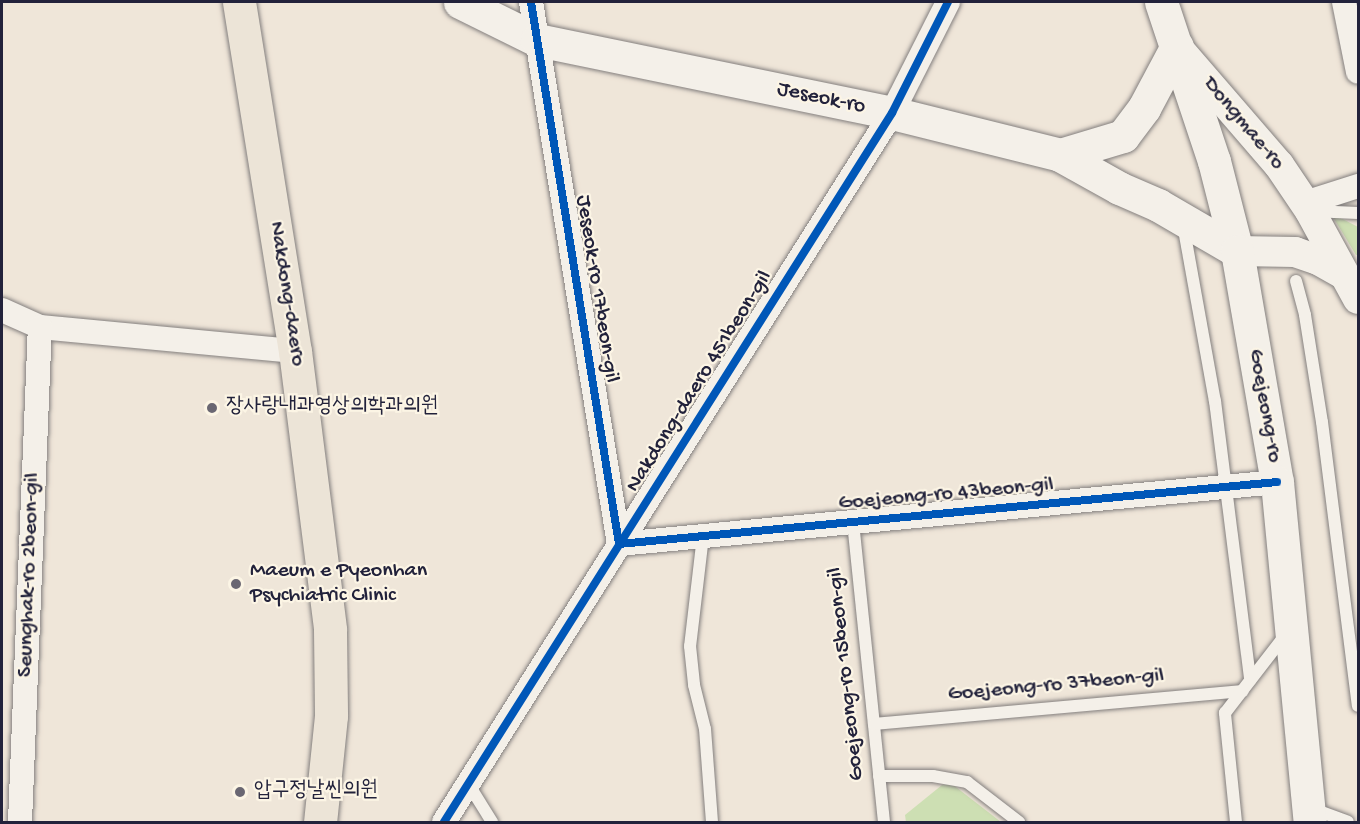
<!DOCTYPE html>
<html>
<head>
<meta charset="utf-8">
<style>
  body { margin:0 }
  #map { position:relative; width:1360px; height:824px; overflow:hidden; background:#efe6d9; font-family:"Gochi Hand","Poor Story",sans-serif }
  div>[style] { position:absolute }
  .green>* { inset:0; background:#cddfb3 }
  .roads { filter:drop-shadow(0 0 2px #837f7e) drop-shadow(0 0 2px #837f7e) }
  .service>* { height:12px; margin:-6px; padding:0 6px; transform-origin:6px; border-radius:6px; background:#f4f0e9 }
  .minor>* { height:24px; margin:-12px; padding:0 12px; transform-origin:12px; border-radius:12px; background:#f4f0e9 }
  .tertiary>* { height:30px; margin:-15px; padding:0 15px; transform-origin:15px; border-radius:15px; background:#f4f0e9 }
  .secondary>* { height:33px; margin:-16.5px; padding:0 16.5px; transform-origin:16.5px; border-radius:16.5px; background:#f4f0e9 }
  .primary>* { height:33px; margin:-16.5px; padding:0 16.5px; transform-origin:16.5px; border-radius:16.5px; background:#ece4d7 }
  .cycleway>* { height:8px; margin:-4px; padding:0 4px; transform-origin:4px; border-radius:4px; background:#0057b8 }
  .dots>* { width:16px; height:16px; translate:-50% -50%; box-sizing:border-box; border:3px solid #fcf5e5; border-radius:50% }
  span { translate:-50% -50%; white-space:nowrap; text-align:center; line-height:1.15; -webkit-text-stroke:4.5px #fcf5e5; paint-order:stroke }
  .street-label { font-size:22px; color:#22223b }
  .poi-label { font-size:22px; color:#22223b }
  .left { translate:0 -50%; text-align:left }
  .frame { position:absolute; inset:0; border:3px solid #22223b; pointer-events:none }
</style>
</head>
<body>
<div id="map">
  <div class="green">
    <div style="clip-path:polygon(1335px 215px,1358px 227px,1358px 255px,1356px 255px,1333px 217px)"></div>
    <div style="clip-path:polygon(952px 784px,1001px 822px,906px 822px,905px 815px,942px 785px)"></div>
  </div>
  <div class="roads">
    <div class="service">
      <div style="left:1311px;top:211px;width:47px;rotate:2.4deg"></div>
      <div style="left:1183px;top:224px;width:180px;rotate:79.8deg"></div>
      <div style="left:1215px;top:401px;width:281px;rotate:82.8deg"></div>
      <div style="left:1296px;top:281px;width:35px;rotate:75deg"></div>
      <div style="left:1305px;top:315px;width:108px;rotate:81deg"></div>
      <div style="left:1322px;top:422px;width:286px;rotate:82.8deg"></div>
      <div style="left:853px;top:522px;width:302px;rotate:84.1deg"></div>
      <div style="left:703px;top:536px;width:111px;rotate:96.7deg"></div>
      <div style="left:690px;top:646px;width:39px;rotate:84deg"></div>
      <div style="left:694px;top:685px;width:45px;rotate:76deg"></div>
      <div style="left:705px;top:729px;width:93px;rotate:85.7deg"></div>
      <div style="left:874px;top:724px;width:370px;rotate:-5.1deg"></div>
      <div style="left:879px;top:776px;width:54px"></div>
      <div style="left:933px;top:776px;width:35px;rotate:10deg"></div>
      <div style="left:967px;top:782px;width:66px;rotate:37.6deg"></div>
      <div style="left:469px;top:785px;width:44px;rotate:58.1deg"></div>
      <div style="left:1313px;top:809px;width:37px;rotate:20deg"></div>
      <div style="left:1236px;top:822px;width:110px;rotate:-95.8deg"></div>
      <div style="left:1225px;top:713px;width:100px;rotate:-52.3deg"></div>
    </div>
    <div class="minor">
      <div style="left:531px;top:2px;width:549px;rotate:80.78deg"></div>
      <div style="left:619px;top:544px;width:661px;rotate:-5.38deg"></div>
      <div style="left:1344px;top:2px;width:71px;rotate:78.7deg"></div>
      <div style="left:1305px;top:203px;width:56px;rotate:-17.8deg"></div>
      <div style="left:2px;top:310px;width:42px;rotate:24.1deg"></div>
      <div style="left:40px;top:327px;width:256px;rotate:5.4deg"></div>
      <div style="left:20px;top:822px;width:495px;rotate:-87.7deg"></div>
      <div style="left:444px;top:822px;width:839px;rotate:-57.71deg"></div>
      <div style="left:892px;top:113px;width:124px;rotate:-63.2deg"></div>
    </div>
    <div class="tertiary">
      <div style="left:1177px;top:47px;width:156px;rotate:49.2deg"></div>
      <div style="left:1279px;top:165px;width:55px;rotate:56deg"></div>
      <div style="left:1310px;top:211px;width:100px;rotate:61.4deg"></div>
      <div style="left:1237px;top:251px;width:58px;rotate:1deg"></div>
      <div style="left:1295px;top:252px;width:24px;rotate:19deg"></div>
      <div style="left:1318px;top:260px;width:29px;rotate:29deg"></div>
    </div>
    <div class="secondary">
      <div style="left:460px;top:2px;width:86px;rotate:26.3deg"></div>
      <div style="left:537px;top:40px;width:362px;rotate:11.6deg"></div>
      <div style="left:892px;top:113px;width:173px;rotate:14deg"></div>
      <div style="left:1060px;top:155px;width:68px;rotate:29.2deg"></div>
      <div style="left:1119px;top:188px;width:43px;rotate:23.6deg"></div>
      <div style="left:1158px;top:205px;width:91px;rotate:30.2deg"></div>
      <div style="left:1161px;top:2px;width:168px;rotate:71.6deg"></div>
      <div style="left:1214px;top:161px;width:93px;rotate:75.7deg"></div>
      <div style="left:1237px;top:251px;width:234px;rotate:80.2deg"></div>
      <div style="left:1277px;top:482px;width:342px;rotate:84.5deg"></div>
      <div style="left:1060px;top:155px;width:66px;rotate:-16.8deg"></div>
      <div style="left:1123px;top:136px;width:35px;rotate:-53deg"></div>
      <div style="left:1144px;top:108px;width:70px;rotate:-62deg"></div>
    </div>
    <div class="primary">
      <div style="left:239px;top:2px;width:353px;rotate:80.9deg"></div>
      <div style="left:295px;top:351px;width:281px;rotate:82.8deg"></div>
      <div style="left:330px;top:630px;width:86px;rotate:89.3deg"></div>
      <div style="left:331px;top:716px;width:107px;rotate:95.9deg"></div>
    </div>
  </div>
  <div class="cycleway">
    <div style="left:531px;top:2px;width:549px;rotate:80.78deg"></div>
    <div style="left:619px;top:544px;width:661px;rotate:-5.38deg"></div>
    <div style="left:444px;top:822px;width:839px;rotate:-57.71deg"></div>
    <div style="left:892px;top:113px;width:124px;rotate:-63.2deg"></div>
  </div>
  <div class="dots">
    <div style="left:212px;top:408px;background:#6a6772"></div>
    <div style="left:236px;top:584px;background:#6a6772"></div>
    <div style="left:240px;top:792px;background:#6a6772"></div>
  </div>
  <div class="street-label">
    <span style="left:821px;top:99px;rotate:12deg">Jeseok-ro</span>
    <span style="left:1243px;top:124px;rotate:50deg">Dongmae-ro</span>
    <span style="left:596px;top:289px;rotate:81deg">Jeseok-ro 17beon-gil</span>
    <span style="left:286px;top:294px;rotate:81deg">Nakdong-daero</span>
    <span style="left:700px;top:382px;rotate:-58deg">Nakdong-daero 451beon-gil</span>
    <span style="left:1264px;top:406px;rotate:80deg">Goejeong-ro</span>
    <span style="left:946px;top:495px;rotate:-5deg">Goejeong-ro 43beon-gil</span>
    <span style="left:30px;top:575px;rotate:-88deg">Seunghak-ro 2beon-gil</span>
    <span style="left:847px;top:674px;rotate:-96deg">Goejeong-ro 15beon-gil</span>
    <span style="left:1056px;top:686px;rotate:-5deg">Goejeong-ro 37beon-gil</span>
  </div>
  <div class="poi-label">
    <span class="left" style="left:226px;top:408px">장사랑내과영상의학과의원</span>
    <span class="left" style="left:250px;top:584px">Maeum e Pyeonhan<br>Psychiatric Clinic</span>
    <span class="left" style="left:254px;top:792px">압구정날씬의원</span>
  </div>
  <div class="frame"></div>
</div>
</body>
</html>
